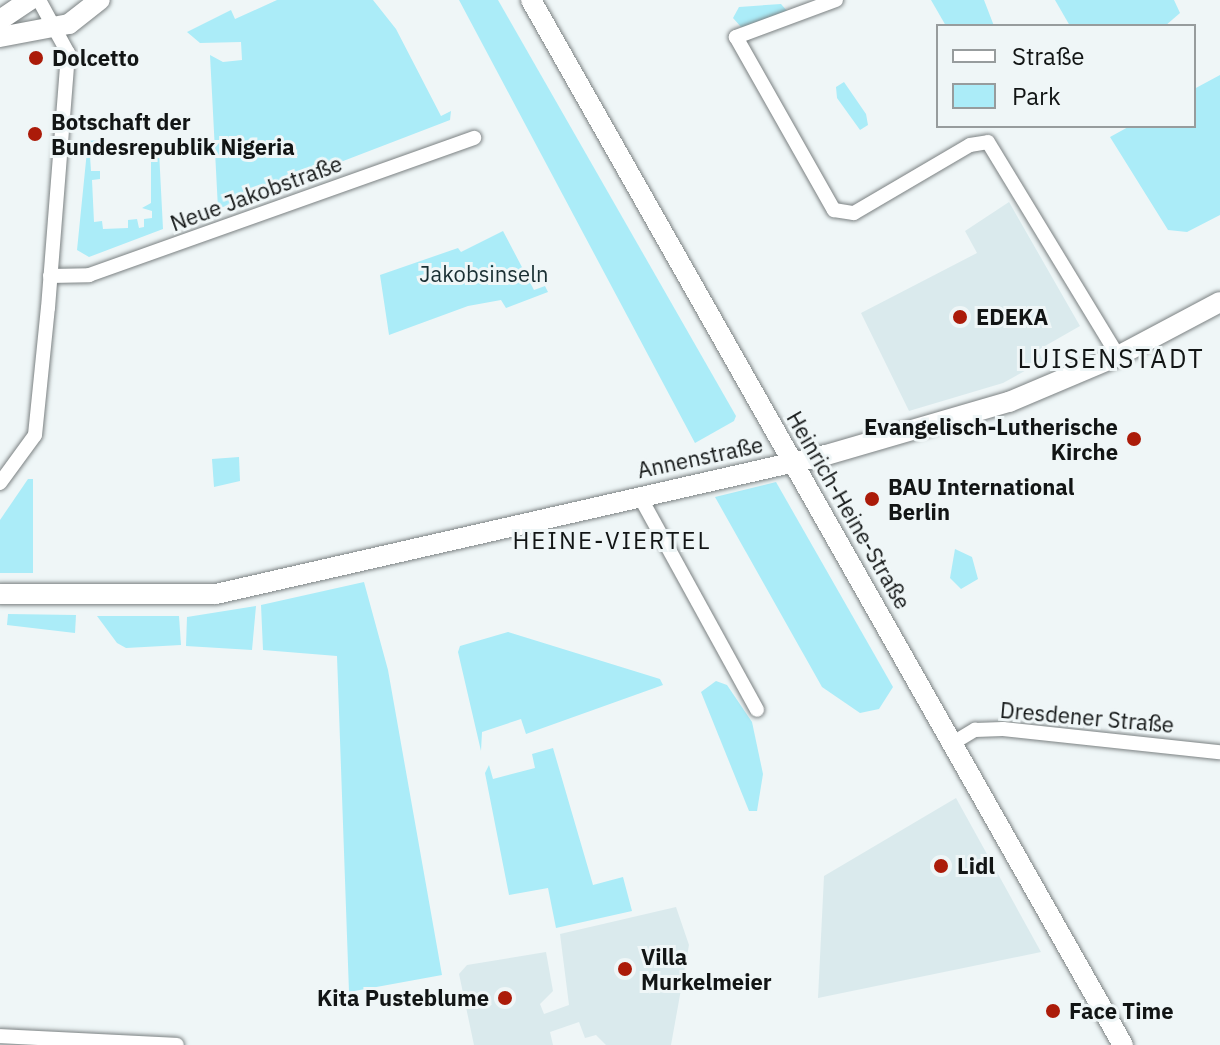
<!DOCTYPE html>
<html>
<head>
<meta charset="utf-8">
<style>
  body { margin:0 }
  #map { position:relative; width:1220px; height:1045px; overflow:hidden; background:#eff6f7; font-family:"IBM Plex Sans",sans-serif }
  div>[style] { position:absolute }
  .built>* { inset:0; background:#daeaed }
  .green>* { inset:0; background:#abecf8 }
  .roads { filter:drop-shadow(0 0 2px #7b8182) drop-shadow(0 0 2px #7b8182) }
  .street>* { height:14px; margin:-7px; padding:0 7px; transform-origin:7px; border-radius:7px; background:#fff }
  .secondary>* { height:20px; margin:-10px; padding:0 10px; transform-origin:10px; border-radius:10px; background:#fff }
  .dots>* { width:22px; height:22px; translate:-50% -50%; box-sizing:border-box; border:4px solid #eff6f7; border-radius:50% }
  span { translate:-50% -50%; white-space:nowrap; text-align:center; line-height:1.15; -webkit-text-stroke:6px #eff6f7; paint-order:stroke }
  .poi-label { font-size:22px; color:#121515; font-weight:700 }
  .left { translate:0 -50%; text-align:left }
  .right { translate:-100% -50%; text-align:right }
  .street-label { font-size:22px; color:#121515 }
  .park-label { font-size:22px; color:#192f33 }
  .neighbourhood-label { font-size:24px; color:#121515; letter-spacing:2px }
  .quarter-label { font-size:26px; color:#121515; letter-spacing:2px }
  .legend { position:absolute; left:936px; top:24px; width:260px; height:104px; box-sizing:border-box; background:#eff6f7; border:2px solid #979c9d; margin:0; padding:10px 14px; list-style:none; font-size:24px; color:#121515 }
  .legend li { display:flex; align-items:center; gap:16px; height:40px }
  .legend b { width:40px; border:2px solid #979c9d }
</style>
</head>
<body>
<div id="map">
  <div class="built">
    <div style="clip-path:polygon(1009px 202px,1080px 326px,1038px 350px,1043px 361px,1003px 383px,909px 411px,861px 313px,977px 253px,965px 231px)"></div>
    <div style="clip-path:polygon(956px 798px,1041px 952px,818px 998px,824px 876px)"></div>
    <div style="clip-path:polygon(676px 907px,689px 945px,671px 1045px,606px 1045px,596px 1035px,585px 1038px,579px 1022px,550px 1032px,553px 1045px,474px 1045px,459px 974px,467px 965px,546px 952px,553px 991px,540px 1004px,544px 1014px,569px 1005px,560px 934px)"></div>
  </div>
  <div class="green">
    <div style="clip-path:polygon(277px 0,373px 0,396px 29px,441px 116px,451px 111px,450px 120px,218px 209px,210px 55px,223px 62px,242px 60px,241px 42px,200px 43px,187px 32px,231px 10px,235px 19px)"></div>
    <div style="clip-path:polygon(459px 0,498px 0,736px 416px,734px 421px,695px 443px)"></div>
    <div style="clip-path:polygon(931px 0,984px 0,994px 26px,946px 26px)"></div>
    <div style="clip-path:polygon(1055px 0,1174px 0,1180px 13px,1165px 26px,1070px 26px)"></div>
    <div style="clip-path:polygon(781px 4px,787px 11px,742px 28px,733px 18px,739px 7px)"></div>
    <div style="clip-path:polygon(1220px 75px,1220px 215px,1187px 232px,1168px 230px,1110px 137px,1130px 126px,1194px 126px,1194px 89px)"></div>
    <div style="clip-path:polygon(844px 82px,866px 114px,868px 125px,860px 130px,837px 98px,836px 87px)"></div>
    <div style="clip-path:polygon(99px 140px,99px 155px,90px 156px,91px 171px,100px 171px,100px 179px,92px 180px,94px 222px,102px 221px,103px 229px,128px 228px,128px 220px,137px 219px,139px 228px,144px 227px,144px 219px,152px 218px,152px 211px,142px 208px,151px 203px,151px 147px,159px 151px,163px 229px,89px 257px,77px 250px,88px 141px)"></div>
    <div style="clip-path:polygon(503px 231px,534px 290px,545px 286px,548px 292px,506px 308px,501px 300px,468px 306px,389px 335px,380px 275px,458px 248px,461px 252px)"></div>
    <div style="clip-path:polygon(239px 457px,240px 481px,214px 487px,212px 459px)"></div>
    <div style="clip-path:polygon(28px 479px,33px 479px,33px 573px,0 573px,0 520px)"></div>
    <div style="clip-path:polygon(776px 482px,893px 687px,879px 709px,860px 713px,822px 687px,715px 497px)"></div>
    <div style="clip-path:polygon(955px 549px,972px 557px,978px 579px,961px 589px,950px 578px)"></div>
    <div style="clip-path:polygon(364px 582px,388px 670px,442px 975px,349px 992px,337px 656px,263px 650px,261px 605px)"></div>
    <div style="clip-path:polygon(256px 606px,252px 650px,186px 646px,187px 617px)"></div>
    <div style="clip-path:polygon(8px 614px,76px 615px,75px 633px,7px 625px)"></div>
    <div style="clip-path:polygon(97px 616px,179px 616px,181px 645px,126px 648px,117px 643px)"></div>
    <div style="clip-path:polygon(508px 632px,660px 679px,663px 685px,526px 734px,521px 719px,482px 732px,481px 751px,458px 652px,460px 646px)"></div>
    <div style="clip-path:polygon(716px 681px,727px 685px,752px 722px,763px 774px,757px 811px,749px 811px,701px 692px)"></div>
    <div style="clip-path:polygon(553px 748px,593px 885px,623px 877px,632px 911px,556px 928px,548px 888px,509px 895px,485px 773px,489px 765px,493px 779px,535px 768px,532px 754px)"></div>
  </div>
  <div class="roads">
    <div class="street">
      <div style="left:836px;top:0;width:107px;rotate:159.7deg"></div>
      <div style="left:736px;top:37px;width:199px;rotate:60.5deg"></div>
      <div style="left:834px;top:210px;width:20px;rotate:9deg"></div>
      <div style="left:854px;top:213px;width:134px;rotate:-30.4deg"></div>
      <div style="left:970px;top:145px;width:18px;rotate:-9deg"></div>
      <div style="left:988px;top:142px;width:250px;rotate:58.7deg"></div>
      <div style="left:50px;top:276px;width:39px;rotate:-1deg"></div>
      <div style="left:89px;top:275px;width:409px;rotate:-19.6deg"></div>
      <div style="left:0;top:483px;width:59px;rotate:-53.9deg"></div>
      <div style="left:35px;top:435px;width:128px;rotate:-84.2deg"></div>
      <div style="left:48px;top:308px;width:256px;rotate:-85.5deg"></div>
      <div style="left:68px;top:53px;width:60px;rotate:-118.7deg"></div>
      <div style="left:639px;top:495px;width:245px;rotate:61.2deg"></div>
      <div style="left:953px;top:743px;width:26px;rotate:-31deg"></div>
      <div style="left:975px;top:730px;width:28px;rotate:-2deg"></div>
      <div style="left:1003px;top:729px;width:218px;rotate:6.1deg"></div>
      <div style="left:0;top:1036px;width:177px;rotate:2.9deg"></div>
    </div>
    <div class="secondary">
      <div style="left:531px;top:0;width:1201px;rotate:60.47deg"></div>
      <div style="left:0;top:20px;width:36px;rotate:-34deg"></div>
      <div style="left:0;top:37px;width:70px;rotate:-10.7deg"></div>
      <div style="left:69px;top:24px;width:39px;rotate:-38deg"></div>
      <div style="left:0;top:594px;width:216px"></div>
      <div style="left:216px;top:594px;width:626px;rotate:-12.84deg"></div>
      <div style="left:826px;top:455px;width:191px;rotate:-16.2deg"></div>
      <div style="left:1009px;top:402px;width:118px;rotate:-22.9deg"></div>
      <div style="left:1118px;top:356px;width:115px;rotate:-27.9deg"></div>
    </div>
  </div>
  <div class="dots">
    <div style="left:36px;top:58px;background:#ab1b09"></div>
    <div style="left:35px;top:134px;background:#ab1b09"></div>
    <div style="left:960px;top:317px;background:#ab1b09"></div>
    <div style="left:1134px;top:439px;background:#ab1b09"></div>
    <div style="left:872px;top:499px;background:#ab1b09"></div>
    <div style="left:941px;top:866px;background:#ab1b09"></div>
    <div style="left:625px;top:969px;background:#ab1b09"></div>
    <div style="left:505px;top:998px;background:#ab1b09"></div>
    <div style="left:1053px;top:1011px;background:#ab1b09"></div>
  </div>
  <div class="poi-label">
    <span class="left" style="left:52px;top:58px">Dolcetto</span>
    <span class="left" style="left:51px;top:134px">Botschaft der<br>Bundesrepublik Nigeria</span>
    <span class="left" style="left:976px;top:317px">EDEKA</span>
    <span class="right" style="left:1118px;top:439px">Evangelisch-Lutherische<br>Kirche</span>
    <span class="left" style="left:888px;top:499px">BAU International<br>Berlin</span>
    <span class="left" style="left:957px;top:866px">Lidl</span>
    <span class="left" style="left:641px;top:969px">Villa<br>Murkelmeier</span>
    <span class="right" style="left:489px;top:998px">Kita Pusteblume</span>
    <span class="left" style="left:1069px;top:1011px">Face Time</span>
  </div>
  <div class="street-label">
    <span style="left:256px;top:193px;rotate:-20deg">Neue Jakobstraße</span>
    <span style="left:700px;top:457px;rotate:-12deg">Annenstraße</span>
    <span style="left:849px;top:510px;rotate:60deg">Heinrich-Heine-Straße</span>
    <span style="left:1087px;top:717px;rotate:5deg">Dresdener Straße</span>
  </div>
  <div class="park-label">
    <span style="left:484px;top:274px">Jakobsinseln</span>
  </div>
  <div class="neighbourhood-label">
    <span style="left:612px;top:541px">HEINE-VIERTEL</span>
  </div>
  <div class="quarter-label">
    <span style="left:1111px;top:359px">LUISENSTADT</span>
  </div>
  <ul class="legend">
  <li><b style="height:10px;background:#fff"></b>Straße</li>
  <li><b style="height:22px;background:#abecf8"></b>Park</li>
  </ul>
</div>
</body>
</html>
